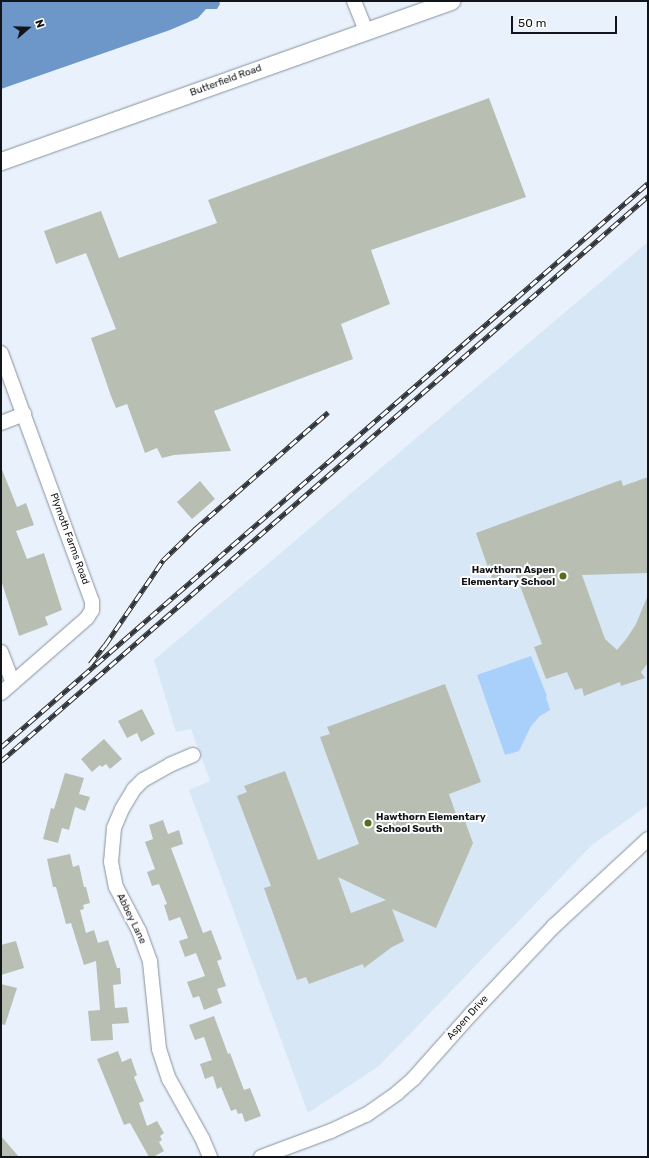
<!DOCTYPE html>
<html>
<head>
<meta charset="utf-8">
<style>
  body { margin:0 }
  #map { position:relative; width:649px; height:1158px; overflow:hidden; background:#e9f2fc; font-family:Rubik,sans-serif }
  div>[style] { position:absolute }
  .built>* { inset:0; background:#d8e7f6 }
  .green>* { inset:0; background:#a9cffb }
  .water>* { inset:0; background:#6c97c8 }
  .building>* { inset:0; background:#b9beb2 }
  .roads { filter:drop-shadow(0 0 1px #88919a) drop-shadow(0 0 1px #88919a) }
  .minor>* { height:14px; margin:-7px; padding:0 7px; transform-origin:7px; border-radius:7px; background:#fff }
  .major>* { height:17px; margin:-8.5px; padding:0 8.5px; transform-origin:8.5px; border-radius:8.5px; background:#fff }
  .rail>* { height:4.5px; margin-top:-2.25px; transform-origin:0; background:repeating-linear-gradient(90deg,#fff 0 9px,#2e3136 0 18px); box-sizing:border-box; border-block:1px solid #2e3136 }
  .dots>* { width:11px; height:11px; translate:-50% -50%; box-sizing:border-box; border:2px solid #fff; border-radius:50% }
  span { translate:-50% -50%; white-space:nowrap; text-align:center; line-height:1.15; -webkit-text-stroke:4px #fff; paint-order:stroke }
  .street-label { font-size:10px; color:#121519 }
  .poi-label { font-size:10px; color:#121519; font-weight:700 }
  .right { translate:-100% -50%; text-align:right }
  .left { translate:0 -50%; text-align:left }
  .frame { position:absolute; inset:0; border:2px solid #121519; pointer-events:none }
  .north { position:absolute; left:8px; top:8px; width:40px; height:40px; -webkit-text-stroke:3px #fff; paint-order:stroke; rotate:70deg; font-size:11px; font-weight:700; line-height:16px; text-align:center; color:#121519 }
  .north::after { content:''; display:block; margin:auto; width:14px; height:18px; background:#121519; clip-path:polygon(50% 0,100% 100%,50% 72%,0 100%) }
  .scale { position:absolute; left:511px; top:16px; width:106px; height:18px; box-sizing:border-box; border:2px solid #121519; border-top:0; padding-left:5px; font-size:12px; line-height:14px; white-space:nowrap; color:#121519; -webkit-text-stroke:3px #fff; paint-order:stroke }
</style>
</head>
<body>
<div id="map">
  <div class="built">
    <div style="clip-path:polygon(648px 242px,648px 805px,592px 845px,379px 1066px,308px 1113px,189px 790px,210px 781px,191px 729px,176px 732px,154px 660px)"></div>
  </div>
  <div class="green">
    <div style="clip-path:polygon(531px 656px,547px 696px,546px 697px,550px 710px,540px 716px,531px 726px,519px 751px,505px 755px,477px 675px)"></div>
  </div>
  <div class="water">
    <div style="clip-path:polygon(1px 1px,219px 1px,220px 4px,217px 9px,206px 9px,198px 18px,170px 30px,1px 89px)"></div>
  </div>
  <div class="building">
    <div style="clip-path:polygon(489px 98px,526px 197px,371px 250px,390px 304px,341px 324px,353px 359px,214px 411px,231px 451px,174px 455px,162px 458px,157px 448px,145px 453px,127px 404px,116px 408px,111px 396px,91px 338px,116px 329px,86px 253px,56px 264px,44px 231px,101px 211px,119px 258px,217px 223px,208px 200px)"></div>
    <div style="clip-path:polygon(1px 467px,17px 507px,26px 503px,34px 525px,16px 531px,27px 559px,44px 553px,62px 610px,45px 617px,48px 625px,19px 636px,1px 580px)"></div>
    <div style="clip-path:polygon(648px 477px,648px 573px,582px 575px,605px 639px,617px 650px,627px 638px,636px 624px,648px 595px,648px 663px,641px 672px,645px 678px,621px 686px,620px 682px,584px 696px,582px 688px,575px 690px,567px 672px,546px 679px,534px 647px,542px 644px,514px 570px,492px 579px,476px 533px,621px 480px,623px 486px)"></div>
    <div style="clip-path:polygon(200px 481px,215px 499px,192px 519px,177px 502px)"></div>
    <div style="clip-path:polygon(evenodd,445px 684px,481px 782px,449px 794px,459px 823px,465px 821px,473px 843px,436px 928px,392px 909px,404px 941px,392px 947px,364px 968px,363px 964px,309px 984px,306px 977px,297px 980px,264px 888px,271px 886px,237px 796px,247px 792px,244px 786px,285px 771px,318px 860px,359px 844px,320px 737px,330px 734px,327px 727px,445px 684px,338px 877px,386px 900px,351px 913px,338px 877px)"></div>
    <div style="clip-path:polygon(142px 709px,155px 734px,141px 742px,137px 733px,127px 738px,118px 721px)"></div>
    <div style="clip-path:polygon(104px 739px,122px 759px,110px 769px,106px 764px,102px 767px,100px 765px,92px 772px,81px 759px)"></div>
    <div style="clip-path:polygon(65px 773px,84px 778px,79px 794px,90px 797px,85px 811px,75px 807px,69px 830px,62px 828px,58px 843px,43px 839px,51px 808px,54px 809px)"></div>
    <div style="clip-path:polygon(163px 820px,168px 834px,179px 830px,183px 844px,171px 848px,203px 933px,211px 930px,222px 959px,217px 961px,226px 986px,217px 989px,222px 1003px,204px 1010px,199px 996px,193px 998px,187px 982px,205px 976px,196px 953px,185px 957px,179px 941px,188px 938px,180px 917px,169px 921px,164px 905px,167px 904px,159px 884px,152px 886px,147px 872px,155px 869px,145px 842px,153px 839px,149px 825px)"></div>
    <div style="clip-path:polygon(70px 854px,73px 867px,79px 865px,84px 887px,86px 887px,90px 903px,83px 905px,84px 909px,80px 910px,86px 933px,94px 930px,98px 943px,108px 940px,117px 968px,120px 968px,121px 984px,113px 985px,115px 1008px,127px 1007px,129px 1023px,112px 1024px,113px 1040px,91px 1041px,88px 1011px,100px 1010px,96px 961px,84px 965px,71px 923px,66px 924px,56px 887px,53px 887px,47px 859px)"></div>
    <div style="clip-path:polygon(16px 941px,24px 968px,1px 975px,1px 945px)"></div>
    <div style="clip-path:polygon(1px 984px,17px 988px,5px 1025px,1px 1024px)"></div>
    <div style="clip-path:polygon(214px 1016px,228px 1054px,230px 1053px,244px 1090px,250px 1088px,261px 1116px,245px 1122px,242px 1113px,238px 1114px,236px 1109px,231px 1111px,221px 1087px,217px 1089px,213px 1076px,205px 1079px,200px 1064px,212px 1060px,204px 1037px,195px 1040px,189px 1025px)"></div>
    <div style="clip-path:polygon(118px 1051px,122px 1062px,131px 1058px,137px 1075px,134px 1077px,144px 1101px,139px 1103px,147px 1126px,157px 1121px,164px 1133px,160px 1136px,162px 1140px,159px 1142px,164px 1151px,153px 1157px,149px 1157px,130px 1123px,124px 1125px,97px 1059px)"></div>
    <div style="clip-path:polygon(1px 1136px,19px 1157px,1px 1157px)"></div>
  </div>
  <div class="roads">
    <div class="minor">
      <div style="left:354px;top:1px;width:32px;rotate:68deg"></div>
      <div style="left:1px;top:353px;width:264px;rotate:69.9deg"></div>
      <div style="left:92px;top:601px;width:9px;rotate:90deg"></div>
      <div style="left:92px;top:610px;width:9px;rotate:122deg"></div>
      <div style="left:87px;top:618px;width:114px;rotate:138.9deg"></div>
      <div style="left:1px;top:423px;width:25px;rotate:-21deg"></div>
      <div style="left:1px;top:652px;width:33px;rotate:69deg"></div>
      <div style="left:193px;top:755px;width:25px;rotate:157deg"></div>
      <div style="left:170px;top:765px;width:31px;rotate:151deg"></div>
      <div style="left:143px;top:780px;width:13px;rotate:135deg"></div>
      <div style="left:134px;top:789px;width:23px;rotate:121deg"></div>
      <div style="left:122px;top:809px;width:21px;rotate:113deg"></div>
      <div style="left:114px;top:828px;width:34px;rotate:95deg"></div>
      <div style="left:111px;top:862px;width:25px;rotate:79deg"></div>
      <div style="left:116px;top:887px;width:50px;rotate:62.4deg"></div>
      <div style="left:139px;top:931px;width:33px;rotate:70deg"></div>
      <div style="left:150px;top:962px;width:87px;rotate:84.1deg"></div>
      <div style="left:159px;top:1049px;width:32px;rotate:72deg"></div>
      <div style="left:169px;top:1079px;width:68px;rotate:60.8deg"></div>
      <div style="left:202px;top:1138px;width:21px;rotate:67deg"></div>
      <div style="left:261px;top:1157px;width:75px;rotate:-20.4deg"></div>
      <div style="left:331px;top:1131px;width:38px;rotate:-25deg"></div>
      <div style="left:366px;top:1115px;width:38px;rotate:-35deg"></div>
      <div style="left:397px;top:1093px;width:23px;rotate:-41deg"></div>
      <div style="left:414px;top:1078px;width:87px;rotate:-48.3deg"></div>
      <div style="left:472px;top:1013px;width:120px;rotate:-46.7deg"></div>
      <div style="left:554px;top:926px;width:128px;rotate:-42.8deg"></div>
    </div>
    <div class="major">
      <div style="left:1px;top:161px;width:478px;rotate:-19.6deg"></div>
    </div>
  </div>
  <div class="rail">
    <div style="left:90px;top:664px;width:24px;rotate:-52deg"></div>
    <div style="left:105px;top:645px;width:103px;rotate:-55.7deg"></div>
    <div style="left:163px;top:560px;width:45px;rotate:-44.1deg"></div>
    <div style="left:195px;top:529px;width:177px;rotate:-41.3deg"></div>
    <div style="left:1px;top:747px;width:858px;rotate:-41.08deg"></div>
    <div style="left:1px;top:761px;width:859px;rotate:-41.13deg"></div>
  </div>
  <div class="dots">
    <div style="left:563px;top:576px;background:#566d1d"></div>
    <div style="left:368px;top:823px;background:#566d1d"></div>
  </div>
  <div class="street-label">
    <span style="left:226px;top:81px;rotate:-20deg">Butterfield Road</span>
    <span style="left:69px;top:539px;rotate:70deg">Plymoth Farms Road</span>
    <span style="left:131px;top:919px;rotate:64deg">Abbey Lane</span>
    <span style="left:468px;top:1018px;rotate:-48deg">Aspen Drive</span>
  </div>
  <div class="poi-label">
    <span class="right" style="left:555px;top:576px">Hawthorn Aspen<br>Elementary School</span>
    <span class="left" style="left:376px;top:823px">Hawthorn Elementary<br>School South</span>
  </div>
  <div class="frame"></div>
  <div class="north">N</div>
  <div class="scale">50 m</div>
</div>
</body>
</html>
